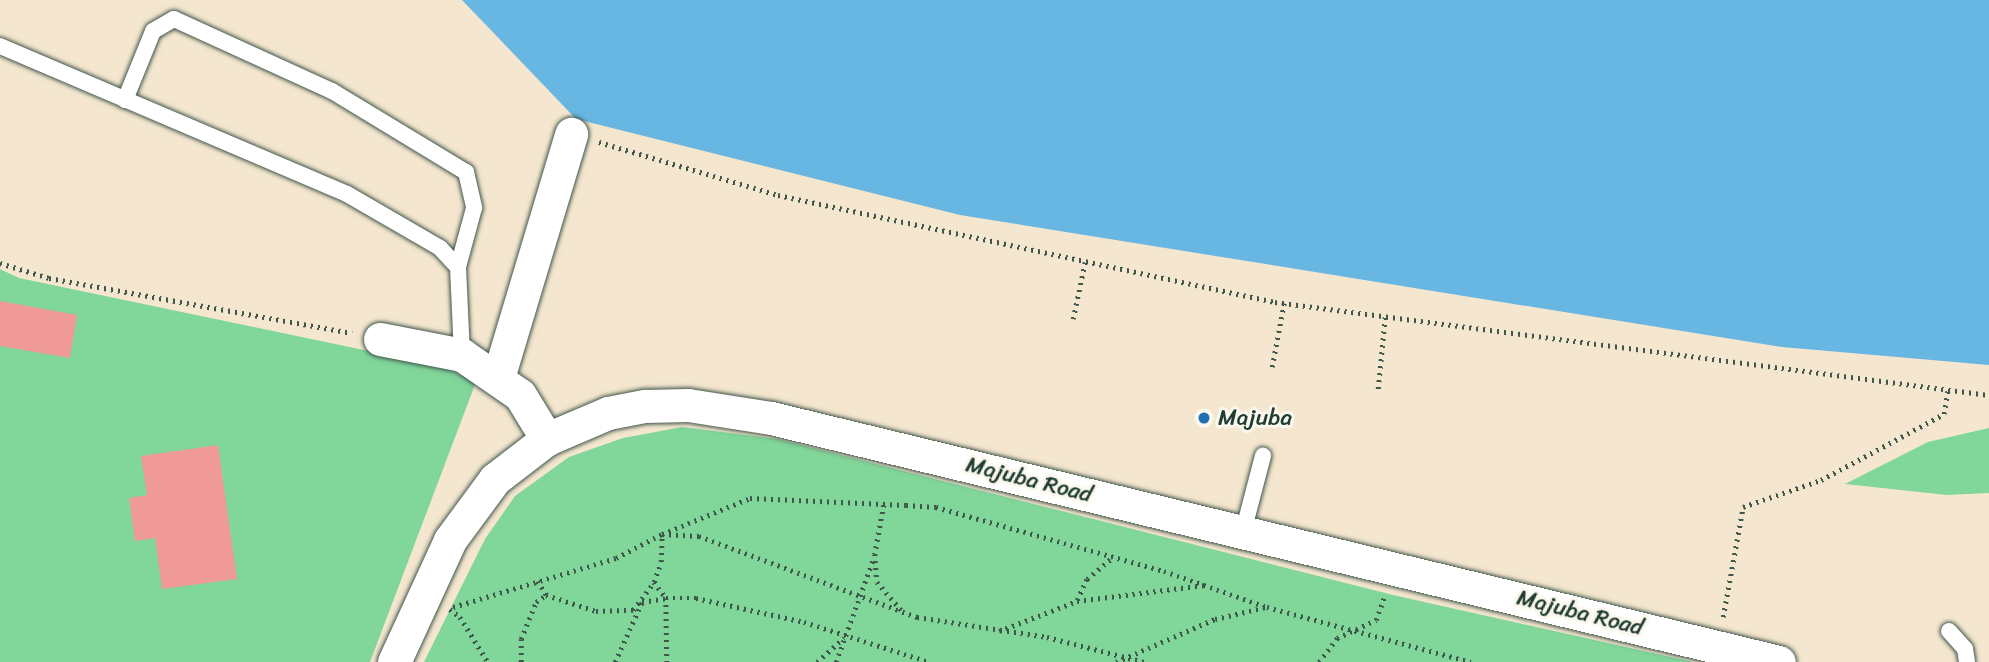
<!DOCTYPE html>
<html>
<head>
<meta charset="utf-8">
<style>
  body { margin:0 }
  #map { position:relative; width:1989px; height:662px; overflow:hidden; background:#f5e7cf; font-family:Sriracha,sans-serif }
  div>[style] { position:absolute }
  .green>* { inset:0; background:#81d69a }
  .water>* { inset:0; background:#68b6e2 }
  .building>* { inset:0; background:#ef9a96 }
  .path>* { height:4.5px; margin-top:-2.25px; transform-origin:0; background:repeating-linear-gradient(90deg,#3f564b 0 2px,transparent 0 7px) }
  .roads { filter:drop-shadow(0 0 2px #3f564b) drop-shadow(0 0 2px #3f564b) }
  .lane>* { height:16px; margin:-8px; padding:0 8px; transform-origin:8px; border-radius:8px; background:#fff }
  .street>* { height:33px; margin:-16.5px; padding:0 16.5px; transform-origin:16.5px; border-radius:16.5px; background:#fff }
  .dots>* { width:19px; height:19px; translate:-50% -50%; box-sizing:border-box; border:4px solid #fbf7ec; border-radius:50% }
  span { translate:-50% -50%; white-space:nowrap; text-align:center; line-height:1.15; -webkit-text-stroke:6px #fbf7ec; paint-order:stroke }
  .poi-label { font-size:23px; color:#1f3d34 }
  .left { translate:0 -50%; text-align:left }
  .street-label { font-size:23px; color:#1f3d34 }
</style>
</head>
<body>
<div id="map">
  <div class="green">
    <div style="clip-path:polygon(0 269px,19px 278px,440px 366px,476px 382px,370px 662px,0 662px)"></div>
    <div style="clip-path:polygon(682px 427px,777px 439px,1393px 595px,1693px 662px,424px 662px,485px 539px,515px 496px,569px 457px,623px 438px)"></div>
    <div style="clip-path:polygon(1989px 428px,1989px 493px,1947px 495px,1845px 484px,1928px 442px)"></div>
  </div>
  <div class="water">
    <div style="clip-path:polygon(462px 0,1989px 0,1989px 365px,1782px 347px,960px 215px,576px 119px)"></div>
  </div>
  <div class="building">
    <div style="clip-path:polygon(0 301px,77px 315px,70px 358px,0 346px)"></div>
    <div style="clip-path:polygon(218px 445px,237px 579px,162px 589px,155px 538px,135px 541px,129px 498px,147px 495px,141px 456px)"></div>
  </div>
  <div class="path">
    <div style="left:599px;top:142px;width:187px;rotate:16.5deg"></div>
    <div style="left:778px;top:195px;width:508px;rotate:12.15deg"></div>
    <div style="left:1275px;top:302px;width:720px;rotate:7.42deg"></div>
    <div style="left:0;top:263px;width:51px;rotate:17deg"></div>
    <div style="left:49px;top:278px;width:308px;rotate:10.3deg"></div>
    <div style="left:1073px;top:319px;width:58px;rotate:-78.1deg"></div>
    <div style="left:1272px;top:367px;width:65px;rotate:-79.4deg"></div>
    <div style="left:1378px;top:389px;width:72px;rotate:-84.4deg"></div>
    <div style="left:884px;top:505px;width:50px;rotate:100.4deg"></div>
    <div style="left:875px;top:554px;width:28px;rotate:86deg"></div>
    <div style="left:877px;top:582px;width:37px;rotate:49deg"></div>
    <div style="left:654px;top:582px;width:20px;rotate:53deg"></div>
    <div style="left:666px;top:598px;width:30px"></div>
    <div style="left:696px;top:598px;width:111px;rotate:12.5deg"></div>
    <div style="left:804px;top:622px;width:131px;rotate:17.7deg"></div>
    <div style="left:546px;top:595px;width:52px;rotate:17.7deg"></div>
    <div style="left:596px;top:611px;width:37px;rotate:-2deg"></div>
    <div style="left:633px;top:610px;width:35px;rotate:-53deg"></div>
    <div style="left:654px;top:582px;width:21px;rotate:-71deg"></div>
    <div style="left:661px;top:562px;width:28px;rotate:-88deg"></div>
    <div style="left:662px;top:534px;width:37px;rotate:3deg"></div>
    <div style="left:699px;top:536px;width:233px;rotate:20.4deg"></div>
    <div style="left:917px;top:617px;width:132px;rotate:8.7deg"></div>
    <div style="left:1047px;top:637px;width:100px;rotate:14.5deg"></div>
    <div style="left:1077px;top:600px;width:23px;rotate:-65deg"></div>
    <div style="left:1087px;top:579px;width:33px;rotate:-40deg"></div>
    <div style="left:453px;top:607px;width:170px;rotate:-16.7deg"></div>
    <div style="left:616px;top:558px;width:52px;rotate:-27.6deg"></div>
    <div style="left:662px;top:534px;width:95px;rotate:-22.2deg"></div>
    <div style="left:750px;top:498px;width:156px;rotate:2.6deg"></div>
    <div style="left:906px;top:505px;width:30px;rotate:4deg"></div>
    <div style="left:936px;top:507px;width:237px;rotate:15.7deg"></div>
    <div style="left:1164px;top:571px;width:109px;rotate:19.3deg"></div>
    <div style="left:1267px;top:607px;width:211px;rotate:15.1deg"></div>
    <div style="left:450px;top:609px;width:13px;rotate:39deg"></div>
    <div style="left:460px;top:617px;width:53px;rotate:58.1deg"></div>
    <div style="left:1723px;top:617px;width:112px;rotate:-79.7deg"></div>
    <div style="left:1743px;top:507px;width:83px;rotate:-19.1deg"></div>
    <div style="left:1821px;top:480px;width:140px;rotate:-28.2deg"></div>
    <div style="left:1944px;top:414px;width:24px;rotate:-81deg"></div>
    <div style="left:999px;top:631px;width:84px;rotate:-21deg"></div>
    <div style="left:1077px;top:601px;width:129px;rotate:-7.1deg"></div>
    <div style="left:521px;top:662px;width:23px;rotate:-90deg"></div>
    <div style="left:521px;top:639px;width:40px;rotate:-68deg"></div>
    <div style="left:536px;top:602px;width:12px;rotate:-35deg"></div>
    <div style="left:546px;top:595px;width:17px;rotate:-123deg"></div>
    <div style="left:615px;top:662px;width:66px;rotate:-65.8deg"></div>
    <div style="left:642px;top:602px;width:24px;rotate:-9deg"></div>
    <div style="left:666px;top:598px;width:64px;rotate:89.1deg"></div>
    <div style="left:817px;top:662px;width:36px;rotate:-42deg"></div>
    <div style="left:836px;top:662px;width:112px;rotate:-70.1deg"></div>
    <div style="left:1116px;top:662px;width:108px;rotate:-23.5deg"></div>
    <div style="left:1215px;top:619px;width:52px;rotate:-13.2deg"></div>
    <div style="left:1319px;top:662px;width:30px;rotate:-53deg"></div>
    <div style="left:1337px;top:638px;width:43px;rotate:-24.8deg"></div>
    <div style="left:1376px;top:620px;width:23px;rotate:-70deg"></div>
  </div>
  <div class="roads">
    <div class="lane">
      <div style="left:0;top:46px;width:377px;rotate:23.1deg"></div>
      <div style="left:347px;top:194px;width:108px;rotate:30.1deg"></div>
      <div style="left:440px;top:248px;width:26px;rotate:47deg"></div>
      <div style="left:458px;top:267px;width:88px;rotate:87.4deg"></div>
      <div style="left:125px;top:100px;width:74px;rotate:-67.9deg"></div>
      <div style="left:153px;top:31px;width:24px;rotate:-30deg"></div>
      <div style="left:174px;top:19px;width:174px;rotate:24.5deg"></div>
      <div style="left:332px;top:91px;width:157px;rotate:31.2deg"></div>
      <div style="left:466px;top:172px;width:37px;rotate:77deg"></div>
      <div style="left:474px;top:208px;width:61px;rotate:105.2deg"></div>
      <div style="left:1243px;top:532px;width:79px;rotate:-75.3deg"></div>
      <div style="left:1949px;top:631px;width:24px;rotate:48deg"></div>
      <div style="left:1965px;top:649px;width:13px;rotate:81deg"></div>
    </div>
    <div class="street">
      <div style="left:380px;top:339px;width:84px;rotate:11deg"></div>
      <div style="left:462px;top:355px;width:70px;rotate:34.6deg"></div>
      <div style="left:520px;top:395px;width:52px;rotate:58.5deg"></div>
      <div style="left:498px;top:378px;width:255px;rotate:-73.3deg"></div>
      <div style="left:394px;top:662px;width:134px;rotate:-65.3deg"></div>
      <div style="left:450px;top:540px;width:76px;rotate:-53.6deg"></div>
      <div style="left:495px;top:479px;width:66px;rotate:-37.6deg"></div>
      <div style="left:547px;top:439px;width:66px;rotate:-23.1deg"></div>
      <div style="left:608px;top:413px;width:38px;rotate:-11deg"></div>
      <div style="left:645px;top:406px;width:43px;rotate:-1.3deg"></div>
      <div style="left:688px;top:405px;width:84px;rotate:8.9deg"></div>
      <div style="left:771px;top:418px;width:1037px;rotate:13.61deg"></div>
    </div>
  </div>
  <div class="dots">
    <div style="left:1204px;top:418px;background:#1f6fb2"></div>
  </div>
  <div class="poi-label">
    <span class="left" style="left:1218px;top:418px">Majuba</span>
  </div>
  <div class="street-label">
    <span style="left:1029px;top:480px;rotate:14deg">Majuba Road</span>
    <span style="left:1580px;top:613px;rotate:14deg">Majuba Road</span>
  </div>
</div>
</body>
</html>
